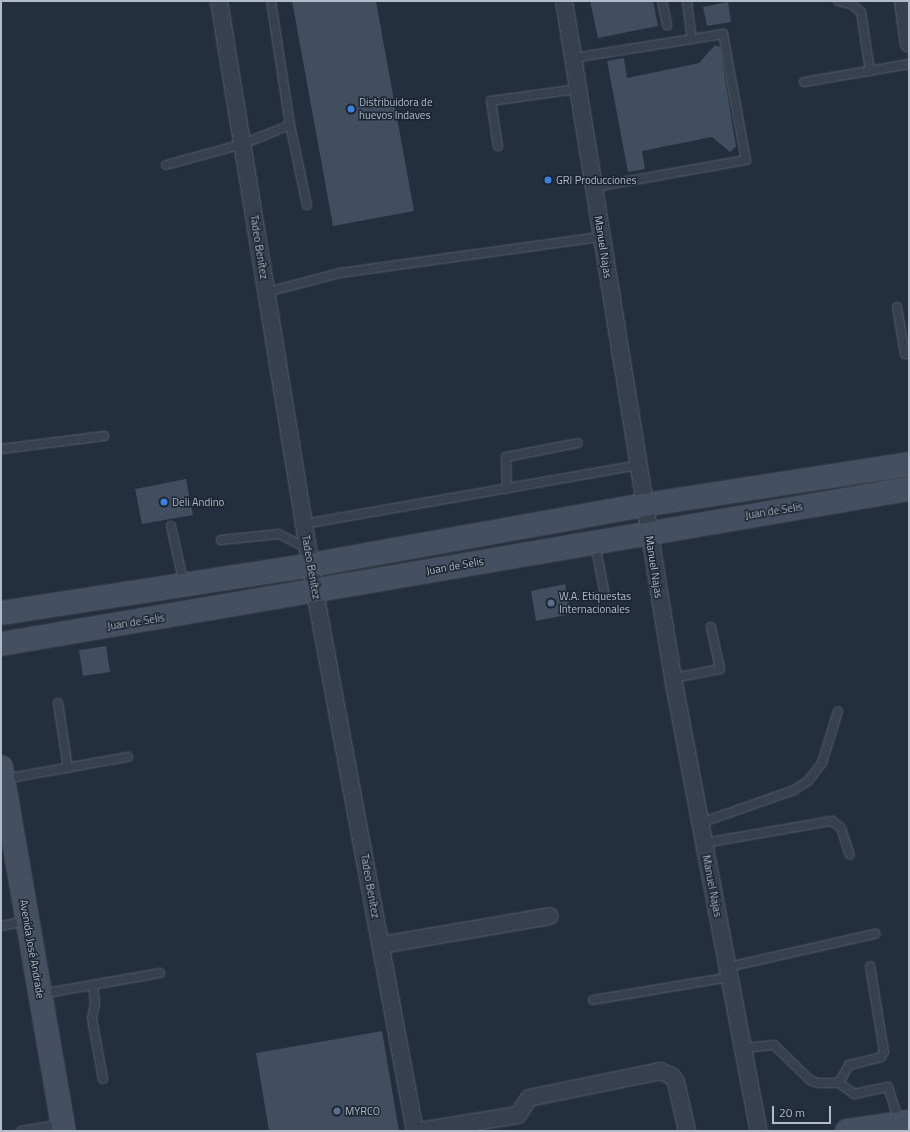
<!DOCTYPE html>
<html>
<head>
<meta charset="utf-8">
<style>
  body { margin:0 }
  #map { position:relative; width:910px; height:1132px; overflow:hidden; background:#232e3e; font-family:"Titillium Web",sans-serif }
  div>[style] { position:absolute }
  .building>* { inset:0; background:#414e60 }
  .roads { filter:drop-shadow(0 0 1px #555e6b) drop-shadow(0 0 1px #555e6b) }
  .lane>* { height:8px; margin:-4px; padding:0 4px; transform-origin:4px; border-radius:4px; background:#37404e }
  .street>* { height:16px; margin:-8px; padding:0 8px; transform-origin:8px; border-radius:8px; background:#37404e }
  .secondary>* { height:22px; margin:-11px; padding:0 11px; transform-origin:11px; border-radius:11px; background:#444f61 }
  .dots>* { width:11px; height:11px; translate:-50% -50%; box-sizing:border-box; border:2px solid #1c2532; border-radius:50% }
  span { translate:-50% -50%; white-space:nowrap; text-align:center; line-height:1.15; -webkit-text-stroke:3px #1c2532; paint-order:stroke }
  .poi-label { font-size:11px; color:#b2bbc9 }
  .left { translate:0 -50%; text-align:left }
  .street-label { font-size:11px; color:#b2bbc9 }
  .frame { position:absolute; inset:0; border:2px solid #b2bbc9; pointer-events:none }
  .scale { position:absolute; left:772px; top:1106px; width:59px; height:18px; box-sizing:border-box; border:2px solid #b2bbc9; border-top:0; padding-left:5px; font-size:12px; line-height:14px; white-space:nowrap; color:#b2bbc9; -webkit-text-stroke:3px #1c2532; paint-order:stroke }
</style>
</head>
<body>
<div id="map">
  <div class="building">
    <div style="clip-path:polygon(292px 1px,376px 1px,414px 211px,333px 226px)"></div>
    <div style="clip-path:polygon(590px 1px,653px 1px,658px 26px,598px 38px)"></div>
    <div style="clip-path:polygon(728px 2px,731px 22px,707px 26px,703px 7px)"></div>
    <div style="clip-path:polygon(715px 45px,720px 47px,736px 147px,730px 152px,712px 137px,642px 151px,645px 169px,628px 172px,607px 61px,624px 58px,627px 78px,699px 63px)"></div>
    <div style="clip-path:polygon(186px 479px,193px 515px,142px 524px,135px 489px)"></div>
    <div style="clip-path:polygon(565px 584px,571px 614px,536px 621px,531px 591px)"></div>
    <div style="clip-path:polygon(106px 646px,110px 672px,83px 676px,79px 650px)"></div>
    <div style="clip-path:polygon(382px 1031px,399px 1131px,269px 1131px,256px 1053px)"></div>
  </div>
  <div class="roads">
    <div class="lane">
      <div style="left:271px;top:1px;width:125px;rotate:81.3deg"></div>
      <div style="left:290px;top:125px;width:82px;rotate:78deg"></div>
      <div style="left:662px;top:1px;width:25px;rotate:78deg"></div>
      <div style="left:687px;top:1px;width:38px;rotate:83deg"></div>
      <div style="left:838px;top:1px;width:13px;rotate:13deg"></div>
      <div style="left:851px;top:4px;width:13px;rotate:39deg"></div>
      <div style="left:861px;top:12px;width:60px;rotate:81.3deg"></div>
      <div style="left:573px;top:58px;width:152px;rotate:-9.1deg"></div>
      <div style="left:723px;top:34px;width:128px;rotate:79.7deg"></div>
      <div style="left:746px;top:160px;width:154px;rotate:169.9deg"></div>
      <div style="left:804px;top:82px;width:107px;rotate:-9.7deg"></div>
      <div style="left:498px;top:146px;width:46px;rotate:-98.8deg"></div>
      <div style="left:491px;top:101px;width:88px;rotate:-7.9deg"></div>
      <div style="left:166px;top:165px;width:80px;rotate:-15.3deg"></div>
      <div style="left:243px;top:144px;width:51px;rotate:-22deg"></div>
      <div style="left:267px;top:292px;width:75px;rotate:-14.6deg"></div>
      <div style="left:340px;top:273px;width:262px;rotate:-7.9deg"></div>
      <div style="left:897px;top:307px;width:48px;rotate:80.3deg"></div>
      <div style="left:905px;top:354px;width:4px"></div>
      <div style="left:1px;top:449px;width:104px;rotate:-7.2deg"></div>
      <div style="left:507px;top:489px;width:32px;rotate:-92deg"></div>
      <div style="left:506px;top:457px;width:73px;rotate:-11deg"></div>
      <div style="left:304px;top:524px;width:339px;rotate:-10deg"></div>
      <div style="left:171px;top:526px;width:59px;rotate:77.4deg"></div>
      <div style="left:221px;top:540px;width:58px;rotate:-5.9deg"></div>
      <div style="left:279px;top:534px;width:33px;rotate:27deg"></div>
      <div style="left:595px;top:544px;width:52px;rotate:78.9deg"></div>
      <div style="left:673px;top:678px;width:48px;rotate:-10.8deg"></div>
      <div style="left:720px;top:669px;width:43px;rotate:-102.1deg"></div>
      <div style="left:58px;top:703px;width:66px;rotate:81.3deg"></div>
      <div style="left:4px;top:779px;width:126px;rotate:-10.1deg"></div>
      <div style="left:700px;top:823px;width:100px;rotate:-19.3deg"></div>
      <div style="left:794px;top:790px;width:17px;rotate:-33deg"></div>
      <div style="left:808px;top:781px;width:23px;rotate:-52deg"></div>
      <div style="left:822px;top:763px;width:54px;rotate:-72.9deg"></div>
      <div style="left:704px;top:843px;width:130px;rotate:-9.8deg"></div>
      <div style="left:832px;top:821px;width:11px;rotate:38deg"></div>
      <div style="left:841px;top:828px;width:28px;rotate:72deg"></div>
      <div style="left:1px;top:926px;width:26px;rotate:-11deg"></div>
      <div style="left:728px;top:967px;width:151px;rotate:-12.7deg"></div>
      <div style="left:93px;top:985px;width:19px;rotate:84deg"></div>
      <div style="left:95px;top:1004px;width:14px;rotate:102deg"></div>
      <div style="left:92px;top:1018px;width:62px;rotate:79.8deg"></div>
      <div style="left:41px;top:994px;width:121px;rotate:-10deg"></div>
      <div style="left:593px;top:1000px;width:139px;rotate:-9.5deg"></div>
      <div style="left:744px;top:1048px;width:30px;rotate:-6deg"></div>
      <div style="left:774px;top:1045px;width:50px;rotate:44.2deg"></div>
      <div style="left:810px;top:1080px;width:9px;rotate:21deg"></div>
      <div style="left:818px;top:1083px;width:21px"></div>
      <div style="left:839px;top:1083px;width:21px;rotate:-61deg"></div>
      <div style="left:849px;top:1065px;width:33px;rotate:-14deg"></div>
      <div style="left:881px;top:1057px;width:6px;rotate:-59deg"></div>
      <div style="left:884px;top:1052px;width:87px;rotate:-99.2deg"></div>
      <div style="left:839px;top:1083px;width:19px;rotate:36deg"></div>
      <div style="left:854px;top:1094px;width:35px;rotate:-12deg"></div>
      <div style="left:888px;top:1087px;width:38px;rotate:72deg"></div>
      <div style="left:21px;top:1131px;width:42px;rotate:-9.7deg"></div>
    </div>
    <div class="street">
      <div style="left:219px;top:1px;width:599px;rotate:80.77deg"></div>
      <div style="left:315px;top:592px;width:548px;rotate:79.49deg"></div>
      <div style="left:564px;top:1px;width:686px;rotate:80.85deg"></div>
      <div style="left:673px;top:678px;width:461px;rotate:79.3deg"></div>
      <div style="left:903px;top:1px;width:43px;rotate:82.1deg"></div>
      <div style="left:381px;top:945px;width:171px;rotate:-9.7deg"></div>
      <div style="left:420px;top:1131px;width:99px;rotate:-9.3deg"></div>
      <div style="left:518px;top:1115px;width:20px;rotate:-57deg"></div>
      <div style="left:529px;top:1098px;width:134px;rotate:-11.6deg"></div>
      <div style="left:660px;top:1071px;width:13px;rotate:23deg"></div>
      <div style="left:672px;top:1076px;width:7px;rotate:56deg"></div>
      <div style="left:676px;top:1082px;width:50px;rotate:77.3deg"></div>
    </div>
    <div class="secondary">
      <div style="left:1px;top:613px;width:314px;rotate:-8.8deg"></div>
      <div style="left:311px;top:565px;width:338px;rotate:-10.2deg"></div>
      <div style="left:644px;top:505px;width:268px;rotate:-8.8deg"></div>
      <div style="left:1px;top:644px;width:921px;rotate:-9.69deg"></div>
      <div style="left:1px;top:767px;width:369px;rotate:80.2deg"></div>
      <div style="left:847px;top:1131px;width:63px;rotate:-8.3deg"></div>
    </div>
  </div>
  <div class="dots">
    <div style="left:351px;top:109px;background:#3f7fe0"></div>
    <div style="left:548px;top:180px;background:#3f7fe0"></div>
    <div style="left:164px;top:502px;background:#3f7fe0"></div>
    <div style="left:551px;top:603px;background:#5c6f8a"></div>
    <div style="left:337px;top:1111px;background:#5c6f8a"></div>
  </div>
  <div class="poi-label">
    <span class="left" style="left:359px;top:109px">Distribuidora de<br>huevos Indaves</span>
    <span class="left" style="left:556px;top:180px">GRI Producciones</span>
    <span class="left" style="left:172px;top:502px">Deli Andino</span>
    <span class="left" style="left:559px;top:603px">W.A. Etiquestas<br>Internacionales</span>
    <span class="left" style="left:345px;top:1111px">MYRCO</span>
  </div>
  <div class="street-label">
    <span style="left:259px;top:247px;rotate:81deg">Tadeo Benítez</span>
    <span style="left:603px;top:247px;rotate:81deg">Manuel Najas</span>
    <span style="left:774px;top:511px;rotate:-9deg">Juan de Selis</span>
    <span style="left:455px;top:566px;rotate:-10deg">Juan de Selis</span>
    <span style="left:311px;top:567px;rotate:80deg">Tadeo Benítez</span>
    <span style="left:654px;top:567px;rotate:81deg">Manuel Najas</span>
    <span style="left:136px;top:622px;rotate:-9deg">Juan de Selis</span>
    <span style="left:370px;top:886px;rotate:80deg">Tadeo Benítez</span>
    <span style="left:712px;top:886px;rotate:79deg">Manuel Najas</span>
    <span style="left:32px;top:949px;rotate:80deg">Avenida José Andrade</span>
  </div>
  <div class="frame"></div>
  <div class="scale">20 m</div>
</div>
</body>
</html>
